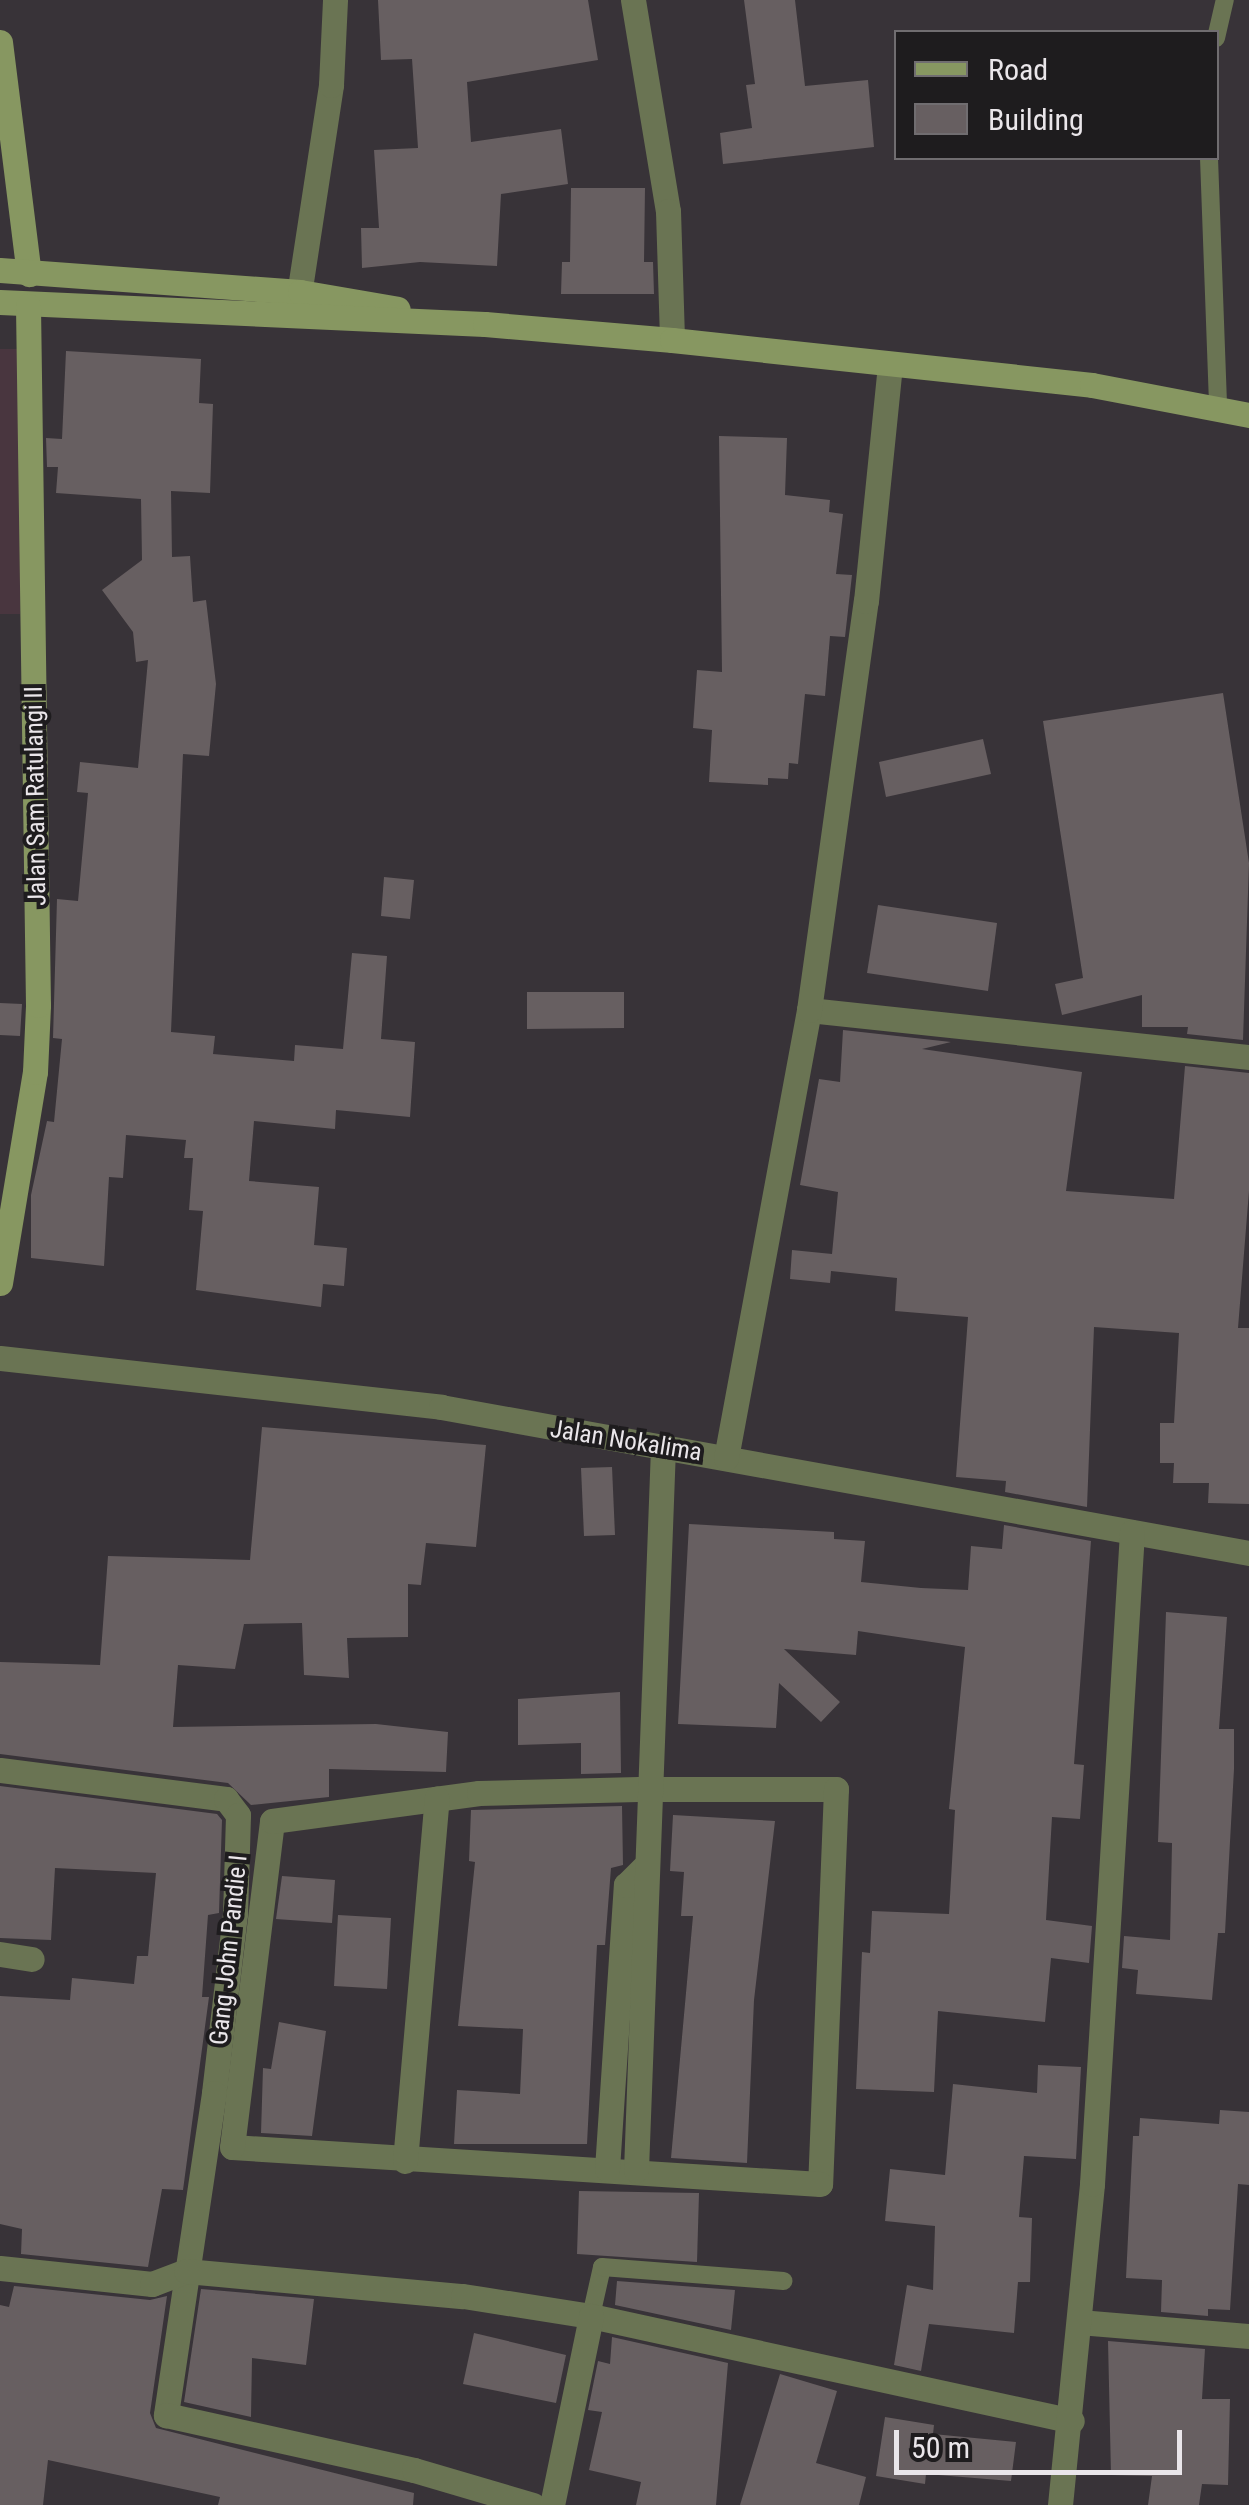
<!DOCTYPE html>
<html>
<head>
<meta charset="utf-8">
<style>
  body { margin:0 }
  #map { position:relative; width:1249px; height:2505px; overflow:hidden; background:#383338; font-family:"Roboto Condensed",sans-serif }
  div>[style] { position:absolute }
  .industrial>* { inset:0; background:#49363f }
  .building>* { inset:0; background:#675f61 }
  .lane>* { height:18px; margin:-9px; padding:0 9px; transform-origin:9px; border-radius:9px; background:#6a7453 }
  .street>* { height:25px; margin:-12.5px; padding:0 12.5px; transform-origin:12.5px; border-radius:12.5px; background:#6a7453 }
  .secondary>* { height:25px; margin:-12.5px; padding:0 12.5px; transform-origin:12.5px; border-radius:12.5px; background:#879761 }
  span { translate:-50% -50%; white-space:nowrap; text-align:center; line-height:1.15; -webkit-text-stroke:8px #1e1c1e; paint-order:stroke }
  .street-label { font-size:25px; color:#eae6ea }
  .legend { position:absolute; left:894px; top:30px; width:325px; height:130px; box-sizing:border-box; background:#1e1c1e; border:2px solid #706d70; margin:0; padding:12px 18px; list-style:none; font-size:30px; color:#eae6ea }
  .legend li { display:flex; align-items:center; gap:20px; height:50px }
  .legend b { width:50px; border:2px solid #706d70 }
  .scale { position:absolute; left:894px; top:2430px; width:288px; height:45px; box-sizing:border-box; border:5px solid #eae6ea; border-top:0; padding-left:12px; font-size:30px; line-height:35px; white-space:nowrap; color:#eae6ea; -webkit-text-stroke:8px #1e1c1e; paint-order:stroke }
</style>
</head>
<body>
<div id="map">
  <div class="industrial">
    <div style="clip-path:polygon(0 349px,21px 349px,20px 614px,0 614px)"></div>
  </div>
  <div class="building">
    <div style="clip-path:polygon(378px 0,588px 0,598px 60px,467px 82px,471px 142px,561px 129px,568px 184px,501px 194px,497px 266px,420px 262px,362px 268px,361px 228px,379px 228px,374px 150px,418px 148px,412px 59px,381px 60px)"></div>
    <div style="clip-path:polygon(744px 0,795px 0,805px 86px,868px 80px,874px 147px,723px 164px,720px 133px,752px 128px,746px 85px,755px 84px)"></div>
    <div style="clip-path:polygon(571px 188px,645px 188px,644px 262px,653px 262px,654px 294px,561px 294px,562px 262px,570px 262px)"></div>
    <div style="clip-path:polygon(66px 351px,201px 359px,199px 403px,213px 404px,210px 493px,171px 491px,172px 557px,190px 556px,193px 602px,206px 600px,216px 684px,209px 756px,183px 754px,171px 1032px,215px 1036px,213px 1054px,294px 1061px,295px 1045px,343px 1049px,352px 953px,387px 956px,381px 1039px,415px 1042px,410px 1117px,336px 1110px,335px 1129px,254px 1121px,249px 1181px,319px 1187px,314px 1245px,347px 1248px,344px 1286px,323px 1284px,321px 1307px,196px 1290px,203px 1211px,189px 1210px,193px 1158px,184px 1158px,186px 1140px,126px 1135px,123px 1178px,109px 1177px,104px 1266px,31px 1258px,31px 1195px,47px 1121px,54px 1122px,62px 1039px,53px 1038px,57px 899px,78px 901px,88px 793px,77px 792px,80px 762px,138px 768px,148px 660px,136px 662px,133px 632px,102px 590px,142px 560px,141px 499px,56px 493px,58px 467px,47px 467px,46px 438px,62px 439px)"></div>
    <div style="clip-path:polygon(719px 436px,787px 438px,785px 495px,830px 500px,829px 512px,843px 514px,836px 574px,852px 575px,845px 637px,830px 636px,825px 696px,805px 694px,798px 764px,789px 763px,788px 779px,768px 778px,768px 785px,709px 782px,712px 730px,693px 728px,697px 670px,722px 672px)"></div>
    <div style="clip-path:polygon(1223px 693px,1249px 863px,1243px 1040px,1187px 1034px,1188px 1027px,1142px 1027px,1142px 995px,1062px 1015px,1055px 984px,1083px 978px,1043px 721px)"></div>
    <div style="clip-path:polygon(983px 739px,991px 774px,886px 797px,879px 762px)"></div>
    <div style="clip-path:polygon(384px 877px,414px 880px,410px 919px,381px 916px)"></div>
    <div style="clip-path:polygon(878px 905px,997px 923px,988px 991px,867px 973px)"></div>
    <div style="clip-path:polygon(527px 992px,624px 992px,624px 1028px,527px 1029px)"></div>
    <div style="clip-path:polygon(0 1003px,22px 1004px,20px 1036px,0 1035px)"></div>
    <div style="clip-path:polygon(843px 1030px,951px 1042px,922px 1049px,1082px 1072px,1066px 1191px,1174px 1199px,1185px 1066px,1249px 1073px,1249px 1191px,1238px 1328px,1249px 1328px,1249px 1504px,1208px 1503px,1209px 1483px,1173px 1483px,1174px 1463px,1160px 1463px,1160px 1423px,1174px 1423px,1179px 1333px,1094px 1327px,1087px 1507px,1005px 1492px,1006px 1481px,956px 1477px,968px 1317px,895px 1311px,897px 1278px,831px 1271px,830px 1283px,790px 1279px,792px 1250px,832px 1254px,838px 1192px,800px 1185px,819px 1079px,840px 1082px)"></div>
    <div style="clip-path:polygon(262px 1427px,486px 1445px,476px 1547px,426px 1543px,421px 1585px,408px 1584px,408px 1637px,347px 1638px,349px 1678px,304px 1675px,302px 1623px,244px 1624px,235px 1669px,178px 1665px,173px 1727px,376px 1724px,448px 1732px,446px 1772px,329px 1769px,329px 1797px,251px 1805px,228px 1783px,0 1754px,0 1662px,100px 1665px,108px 1556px,250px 1560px)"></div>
    <div style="clip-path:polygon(612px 1467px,615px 1535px,584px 1536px,581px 1468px)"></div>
    <div style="clip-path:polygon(689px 1524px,834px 1532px,834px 1539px,865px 1541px,861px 1582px,921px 1588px,968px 1590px,971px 1546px,1002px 1549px,1004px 1525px,1091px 1541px,1074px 1764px,1084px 1765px,1080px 1819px,1052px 1817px,1046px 1920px,1092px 1926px,1089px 1963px,1051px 1958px,1045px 2022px,938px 2011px,934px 2092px,856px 2089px,862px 1952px,870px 1953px,872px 1911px,949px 1914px,955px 1810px,949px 1809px,965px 1647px,858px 1631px,856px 1655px,784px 1649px,840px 1702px,821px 1722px,779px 1683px,776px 1728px,678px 1724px)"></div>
    <div style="clip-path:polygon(1166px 1612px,1227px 1617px,1219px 1729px,1234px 1729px,1234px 1769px,1225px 1933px,1218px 1933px,1212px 2000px,1136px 1994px,1138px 1970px,1122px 1968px,1124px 1936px,1170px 1940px,1172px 1843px,1158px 1842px)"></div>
    <div style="clip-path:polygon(620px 1692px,621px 1773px,581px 1774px,581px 1743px,518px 1745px,518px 1699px)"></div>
    <div style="clip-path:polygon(0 1786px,217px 1814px,222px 1820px,219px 1913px,208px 1915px,202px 1997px,209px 1997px,183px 2190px,162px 2189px,148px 2267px,21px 2254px,22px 2229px,0 2224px,0 1996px,70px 2000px,72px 1978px,134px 1984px,137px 1956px,148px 1956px,156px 1873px,55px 1868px,51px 1940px,0 1938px)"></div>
    <div style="clip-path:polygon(622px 1806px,623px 1865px,611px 1868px,605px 1945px,597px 1945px,587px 2144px,454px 2144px,457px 2090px,520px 2094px,523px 2029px,458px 2026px,475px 1862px,469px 1861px,471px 1810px)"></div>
    <div style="clip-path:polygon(673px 1815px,775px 1821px,754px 2000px,747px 2163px,671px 2158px,693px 1916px,681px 1916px,684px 1872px,670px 1871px)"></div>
    <div style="clip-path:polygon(282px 1876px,335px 1880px,332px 1923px,276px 1919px)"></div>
    <div style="clip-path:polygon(338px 1915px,391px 1918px,387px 1989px,334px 1986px)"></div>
    <div style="clip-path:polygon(279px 2022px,326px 2031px,312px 2136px,261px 2133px,263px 2068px,271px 2069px)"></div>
    <div style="clip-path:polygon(1038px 2065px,1081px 2067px,1076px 2159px,1024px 2156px,1019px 2217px,1032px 2218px,1030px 2282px,1018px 2282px,1014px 2333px,929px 2324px,921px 2371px,894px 2365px,907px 2285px,933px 2290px,935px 2226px,885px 2221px,890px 2169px,945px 2175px,953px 2084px,1037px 2093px)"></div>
    <div style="clip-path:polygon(1220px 2110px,1249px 2112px,1249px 2185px,1238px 2184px,1230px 2310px,1208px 2309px,1208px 2316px,1161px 2312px,1162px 2280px,1126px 2278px,1133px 2136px,1139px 2136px,1140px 2118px,1219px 2124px)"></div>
    <div style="clip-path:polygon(579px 2191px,699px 2193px,697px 2262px,577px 2254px)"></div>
    <div style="clip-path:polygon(617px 2281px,735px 2290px,731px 2330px,615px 2305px)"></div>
    <div style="clip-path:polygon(14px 2286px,150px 2300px,167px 2296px,150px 2413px,156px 2428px,414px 2493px,413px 2505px,218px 2505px,220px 2497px,48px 2460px,43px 2505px,0 2505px,0 2305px,9px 2307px)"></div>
    <div style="clip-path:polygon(201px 2289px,314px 2299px,306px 2365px,252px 2358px,251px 2417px,184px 2402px)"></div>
    <div style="clip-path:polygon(474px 2333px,566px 2355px,556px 2403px,463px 2384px)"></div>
    <div style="clip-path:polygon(612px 2337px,728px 2363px,716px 2505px,636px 2505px,641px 2482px,589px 2470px,602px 2412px,588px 2410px,598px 2361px,610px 2364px)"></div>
    <div style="clip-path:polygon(1108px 2341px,1205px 2349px,1202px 2399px,1230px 2399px,1228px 2485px,1202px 2484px,1199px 2505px,1148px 2505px,1152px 2476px,1111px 2475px)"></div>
    <div style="clip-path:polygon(780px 2374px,837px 2391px,816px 2463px,866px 2477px,859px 2505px,740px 2505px)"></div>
    <div style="clip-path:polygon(885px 2417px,934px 2425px,933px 2434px,1016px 2442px,1011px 2481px,926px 2474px,925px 2484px,876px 2476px)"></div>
  </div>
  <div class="lane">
    <div style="left:1216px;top:38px;width:39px;rotate:-77deg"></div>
    <div style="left:1209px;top:158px;width:251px;rotate:87.9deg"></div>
    <div style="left:591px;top:2316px;width:50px;rotate:-77.3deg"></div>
    <div style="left:602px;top:2267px;width:182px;rotate:4.4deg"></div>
  </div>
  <div class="street">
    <div style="left:633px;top:0;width:214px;rotate:80.6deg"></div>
    <div style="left:668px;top:211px;width:129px;rotate:88.2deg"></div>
    <div style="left:296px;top:314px;width:232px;rotate:-81.3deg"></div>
    <div style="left:331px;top:85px;width:85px;rotate:-87.3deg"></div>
    <div style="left:809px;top:1010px;width:443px;rotate:6.1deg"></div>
    <div style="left:0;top:1358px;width:444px;rotate:6.3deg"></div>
    <div style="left:441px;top:1407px;width:821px;rotate:10.24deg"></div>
    <div style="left:726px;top:1458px;width:456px;rotate:-79.5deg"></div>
    <div style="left:809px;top:1010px;width:413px;rotate:-82.1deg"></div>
    <div style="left:866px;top:601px;width:236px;rotate:-84.2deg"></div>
    <div style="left:0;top:1770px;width:228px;rotate:7.3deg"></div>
    <div style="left:226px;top:1799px;width:20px;rotate:53deg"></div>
    <div style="left:238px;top:1815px;width:99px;rotate:91.7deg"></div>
    <div style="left:235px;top:1914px;width:180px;rotate:96.7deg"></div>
    <div style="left:214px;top:2093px;width:326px;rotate:98.5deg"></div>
    <div style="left:166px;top:2415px;width:254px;rotate:12.5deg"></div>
    <div style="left:414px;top:2470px;width:124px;rotate:16.4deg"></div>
    <div style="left:648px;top:1789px;width:188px"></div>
    <div style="left:836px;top:1789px;width:395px;rotate:92.3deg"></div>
    <div style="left:820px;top:2184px;width:589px;rotate:-176.4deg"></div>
    <div style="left:232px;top:2147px;width:328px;rotate:-83deg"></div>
    <div style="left:272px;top:1821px;width:209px;rotate:-7.7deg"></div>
    <div style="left:479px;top:1793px;width:169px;rotate:-1.4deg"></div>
    <div style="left:0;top:1954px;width:32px;rotate:9deg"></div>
    <div style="left:405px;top:2161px;width:364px;rotate:-85deg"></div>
    <div style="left:607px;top:2169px;width:285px;rotate:-86.2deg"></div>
    <div style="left:626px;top:1885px;width:23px;rotate:-45deg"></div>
    <div style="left:636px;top:2170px;width:723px;rotate:-87.86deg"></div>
    <div style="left:0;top:2268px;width:153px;rotate:6deg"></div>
    <div style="left:152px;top:2284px;width:36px;rotate:-21deg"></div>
    <div style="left:186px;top:2271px;width:278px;rotate:5.2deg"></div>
    <div style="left:463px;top:2296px;width:130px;rotate:8.9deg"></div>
    <div style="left:591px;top:2316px;width:492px;rotate:12.3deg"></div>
    <div style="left:1079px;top:2322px;width:171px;rotate:4.7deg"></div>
    <div style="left:552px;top:2505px;width:193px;rotate:-78.3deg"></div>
    <div style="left:1060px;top:2505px;width:323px;rotate:-84.3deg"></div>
    <div style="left:1092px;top:2184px;width:653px;rotate:-86.49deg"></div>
  </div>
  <div class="secondary">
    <div style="left:0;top:42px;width:234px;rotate:82.9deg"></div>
    <div style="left:0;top:270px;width:301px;rotate:4.2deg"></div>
    <div style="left:300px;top:292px;width:99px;rotate:9.8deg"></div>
    <div style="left:0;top:302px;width:485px;rotate:2.6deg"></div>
    <div style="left:485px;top:324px;width:188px;rotate:4.9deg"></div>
    <div style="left:672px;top:340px;width:422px;rotate:6.1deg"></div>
    <div style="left:1092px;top:385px;width:160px;rotate:10.8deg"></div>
    <div style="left:0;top:1283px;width:214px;rotate:-80.6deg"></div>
    <div style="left:35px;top:1072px;width:67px;rotate:-87.4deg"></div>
    <div style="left:38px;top:1005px;width:699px;rotate:-90.82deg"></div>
  </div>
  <div class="street-label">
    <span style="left:36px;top:796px;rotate:-91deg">Jalan Sam Ratulangi II</span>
    <span style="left:626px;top:1441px;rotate:9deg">Jalan Nokalima</span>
    <span style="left:229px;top:1950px;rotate:-84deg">Gang John Pandie I</span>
  </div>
  <ul class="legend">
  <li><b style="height:12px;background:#879761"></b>Road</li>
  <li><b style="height:28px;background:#675f61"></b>Building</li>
  </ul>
  <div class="scale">50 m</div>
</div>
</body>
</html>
